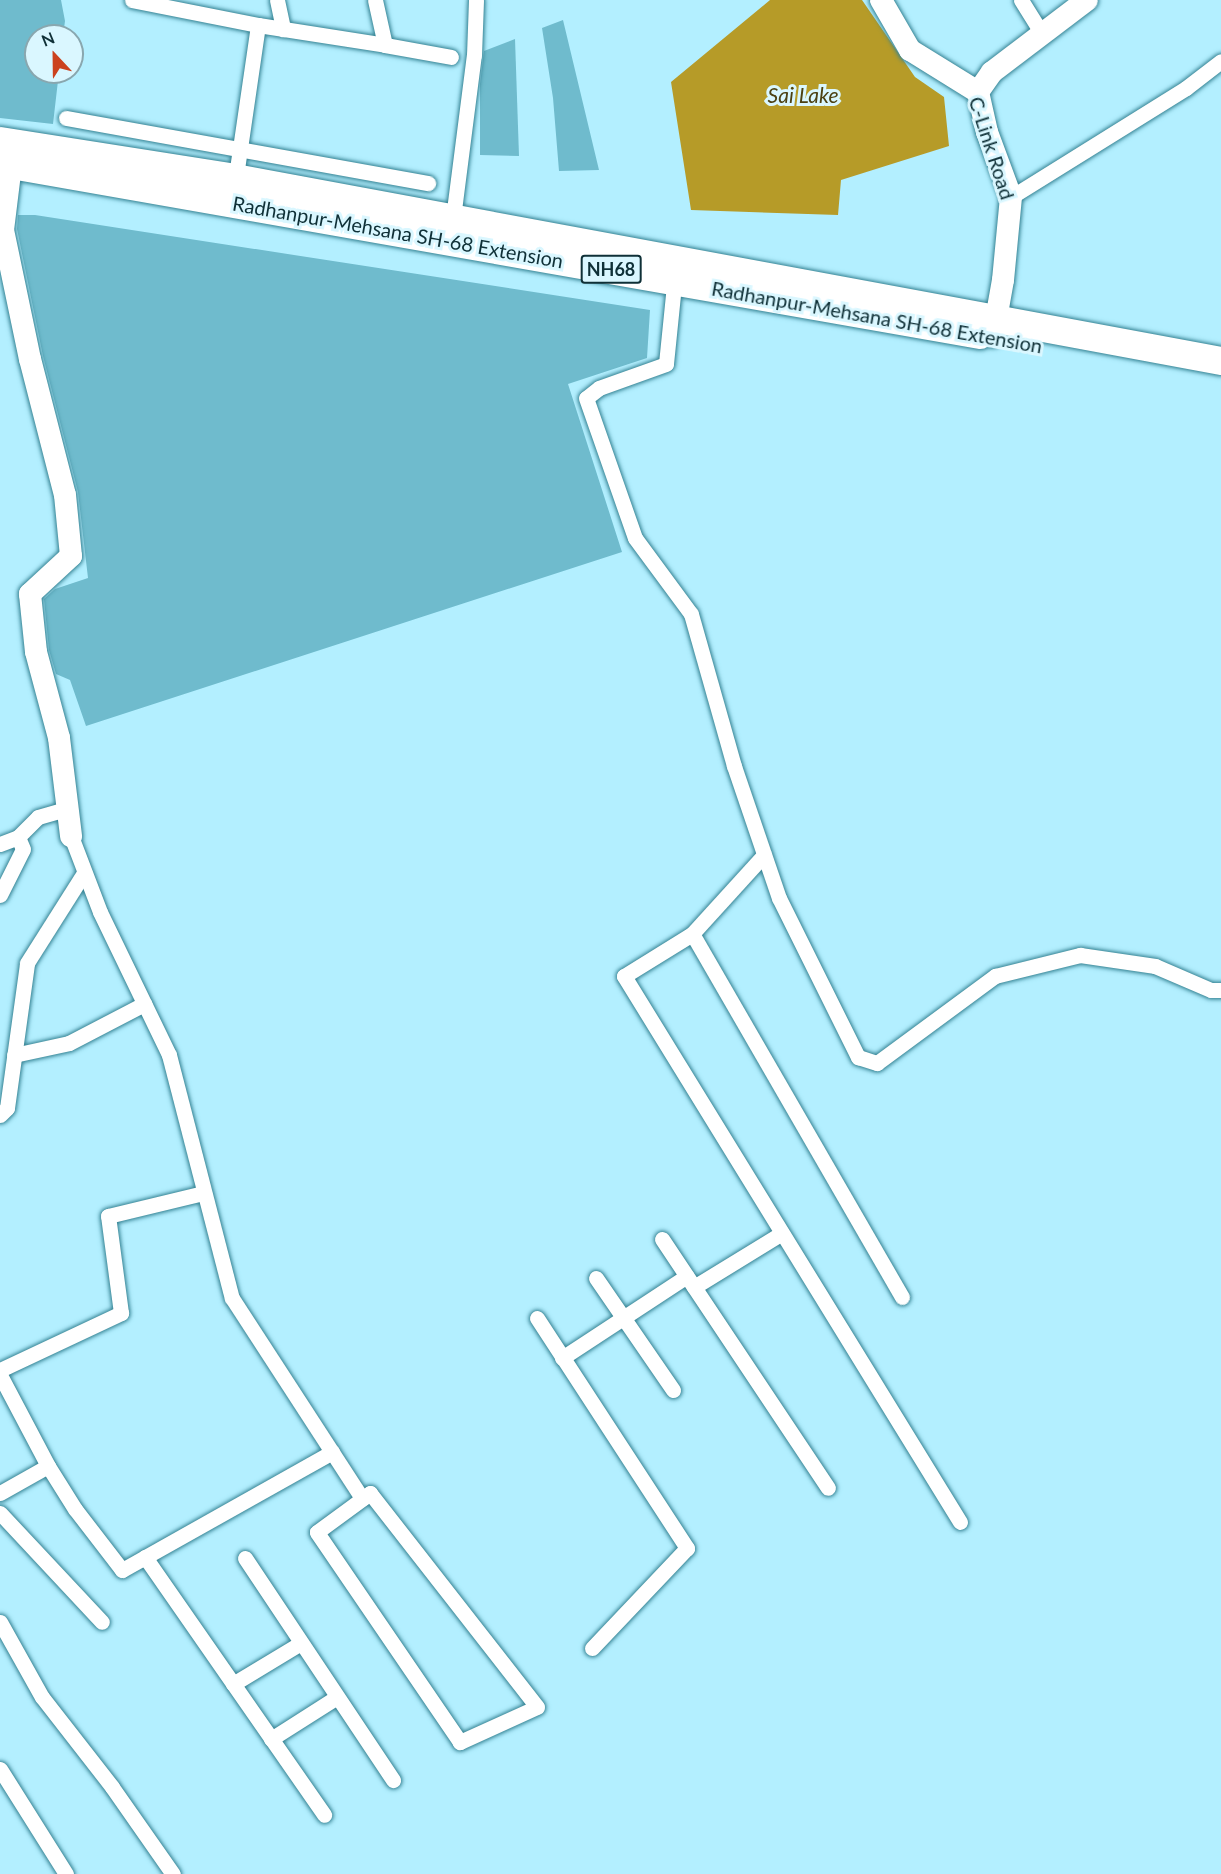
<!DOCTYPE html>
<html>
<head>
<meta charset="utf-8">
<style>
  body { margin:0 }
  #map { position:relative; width:1221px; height:1874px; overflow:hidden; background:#b3efff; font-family:Lato,sans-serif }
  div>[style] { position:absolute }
  .water>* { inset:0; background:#b69b28 }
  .building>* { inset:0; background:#6fbbcd }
  .roads { filter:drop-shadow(0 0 2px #348293) drop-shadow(0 0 2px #348293) }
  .street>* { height:15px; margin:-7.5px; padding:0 7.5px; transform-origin:7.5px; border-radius:7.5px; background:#fff }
  .secondary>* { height:22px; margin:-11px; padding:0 11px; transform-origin:11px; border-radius:11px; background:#fff }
  .highway>* { height:28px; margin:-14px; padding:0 14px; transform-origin:14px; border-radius:14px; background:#fff }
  span { translate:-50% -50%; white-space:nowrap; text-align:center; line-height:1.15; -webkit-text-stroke:6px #daf7ff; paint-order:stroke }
  .shield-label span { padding:2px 4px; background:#daf7ff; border:2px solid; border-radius:4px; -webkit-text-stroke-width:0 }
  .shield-label { font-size:18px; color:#0f3037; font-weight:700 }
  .street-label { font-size:20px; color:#0f3037 }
  .water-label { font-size:21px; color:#4c4113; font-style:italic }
  .north { position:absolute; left:24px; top:24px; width:60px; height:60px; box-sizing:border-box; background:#daf7ff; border:2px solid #89a7af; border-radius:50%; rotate:338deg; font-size:16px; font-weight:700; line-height:24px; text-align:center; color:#0f3037 }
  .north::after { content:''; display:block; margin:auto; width:21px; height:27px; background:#cb421e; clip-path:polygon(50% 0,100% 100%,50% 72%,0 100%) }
</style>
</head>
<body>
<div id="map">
  <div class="water">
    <div style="clip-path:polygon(770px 0,862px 0,915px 77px,944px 97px,949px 146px,841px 180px,838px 215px,691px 210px,671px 82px)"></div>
  </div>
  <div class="building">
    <div style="clip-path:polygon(0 0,61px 0,65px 21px,63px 36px,36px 36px,36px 72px,59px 72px,53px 124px,0 118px)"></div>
    <div style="clip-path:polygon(563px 20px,599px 170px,559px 171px,553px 98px,542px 28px)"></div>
    <div style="clip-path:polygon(515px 39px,519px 156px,480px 155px,480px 84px,484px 51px)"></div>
    <div style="clip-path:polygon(18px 215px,35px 215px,650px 310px,647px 358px,568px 384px,622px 552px,86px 726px,70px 680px,56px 674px,49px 650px,44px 599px,55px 589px,88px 578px,78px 492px,43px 356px,17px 229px)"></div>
  </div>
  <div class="roads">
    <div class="street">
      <div style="left:132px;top:0;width:128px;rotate:11.2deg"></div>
      <div style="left:258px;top:25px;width:160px;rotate:98.3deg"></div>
      <div style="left:277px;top:0;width:30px;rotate:78deg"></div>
      <div style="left:1021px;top:0;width:40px;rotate:58deg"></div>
      <div style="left:258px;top:25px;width:129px;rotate:8.9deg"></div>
      <div style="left:385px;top:45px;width:46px;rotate:-102.5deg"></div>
      <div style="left:385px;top:45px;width:67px;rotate:10.3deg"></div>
      <div style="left:66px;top:118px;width:368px;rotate:10.2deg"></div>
      <div style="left:1011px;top:197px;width:206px;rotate:-31.9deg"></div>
      <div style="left:1186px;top:88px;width:44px;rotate:-37.6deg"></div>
      <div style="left:453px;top:218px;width:164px;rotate:-82.7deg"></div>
      <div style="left:474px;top:55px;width:55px;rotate:-87.9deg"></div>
      <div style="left:675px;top:275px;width:89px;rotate:95.8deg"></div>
      <div style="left:666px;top:364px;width:71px;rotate:160.3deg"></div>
      <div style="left:599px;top:388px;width:16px;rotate:142deg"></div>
      <div style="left:586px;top:398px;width:148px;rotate:70.7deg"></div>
      <div style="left:635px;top:538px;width:94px;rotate:53.6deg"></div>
      <div style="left:691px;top:614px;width:158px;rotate:74.2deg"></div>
      <div style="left:734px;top:766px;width:139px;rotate:71.2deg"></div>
      <div style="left:779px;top:898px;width:178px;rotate:63.6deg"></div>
      <div style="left:858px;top:1057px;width:20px;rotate:18deg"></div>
      <div style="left:877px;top:1063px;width:147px;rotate:-36.4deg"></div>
      <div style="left:995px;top:976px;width:88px;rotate:-13.9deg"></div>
      <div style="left:1080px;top:955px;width:76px;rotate:8.3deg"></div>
      <div style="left:1155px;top:966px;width:61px;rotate:23.2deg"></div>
      <div style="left:1211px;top:990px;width:10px"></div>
      <div style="left:71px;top:836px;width:81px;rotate:69.1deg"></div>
      <div style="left:100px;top:912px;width:159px;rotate:64.2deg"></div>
      <div style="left:169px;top:1055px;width:251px;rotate:75.5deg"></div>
      <div style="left:232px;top:1298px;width:239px;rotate:57deg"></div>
      <div style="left:0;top:844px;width:19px;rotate:-21deg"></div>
      <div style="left:18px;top:837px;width:28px;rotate:-45deg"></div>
      <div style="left:38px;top:817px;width:29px;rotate:-16deg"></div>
      <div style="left:0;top:895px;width:51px;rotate:-63.4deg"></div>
      <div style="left:23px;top:849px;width:13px;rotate:-113deg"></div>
      <div style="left:692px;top:934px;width:107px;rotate:-47.7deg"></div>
      <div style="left:14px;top:1055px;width:56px;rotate:-12.3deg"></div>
      <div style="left:69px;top:1043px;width:85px;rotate:-27.5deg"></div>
      <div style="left:0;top:1115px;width:10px;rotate:-45deg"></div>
      <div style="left:7px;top:1108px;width:146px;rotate:-82.1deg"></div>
      <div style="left:27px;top:963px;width:107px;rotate:-57.7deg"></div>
      <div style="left:662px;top:1239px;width:299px;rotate:56.3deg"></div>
      <div style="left:596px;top:1278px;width:136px;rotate:55.5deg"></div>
      <div style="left:694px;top:1287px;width:103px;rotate:-31.5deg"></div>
      <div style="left:902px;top:1297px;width:419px;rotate:-120deg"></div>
      <div style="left:692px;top:934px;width:80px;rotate:148.3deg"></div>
      <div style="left:624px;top:976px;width:641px;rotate:58.39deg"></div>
      <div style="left:537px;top:1318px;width:275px;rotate:56.9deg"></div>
      <div style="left:687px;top:1548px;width:138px;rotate:133.5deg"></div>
      <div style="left:562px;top:1358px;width:149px;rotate:-33.3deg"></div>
      <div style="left:0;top:1370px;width:134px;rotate:-25.2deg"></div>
      <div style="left:121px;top:1313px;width:98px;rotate:-97.6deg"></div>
      <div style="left:108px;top:1216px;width:98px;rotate:-13.6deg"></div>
      <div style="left:0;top:1375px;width:103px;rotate:62.2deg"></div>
      <div style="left:48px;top:1466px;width:51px;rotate:57.9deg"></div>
      <div style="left:75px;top:1509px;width:77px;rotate:52.4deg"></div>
      <div style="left:122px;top:1570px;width:241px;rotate:-29.3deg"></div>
      <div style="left:0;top:1493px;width:55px;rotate:-29.4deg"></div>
      <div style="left:370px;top:1493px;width:271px;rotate:52deg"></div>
      <div style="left:537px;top:1707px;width:85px;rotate:155.6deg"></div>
      <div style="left:460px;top:1742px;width:254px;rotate:-124.3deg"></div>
      <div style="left:317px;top:1532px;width:66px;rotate:-36.3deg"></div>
      <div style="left:0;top:1513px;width:149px;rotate:46.9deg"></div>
      <div style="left:145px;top:1557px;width:314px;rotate:55.2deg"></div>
      <div style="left:245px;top:1558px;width:267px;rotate:56.3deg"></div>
      <div style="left:0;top:1622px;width:86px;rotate:60.8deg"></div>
      <div style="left:42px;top:1697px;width:114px;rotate:52.1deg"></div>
      <div style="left:112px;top:1787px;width:106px;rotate:55deg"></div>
      <div style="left:233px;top:1684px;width:79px;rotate:-31.1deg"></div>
      <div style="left:271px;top:1739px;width:78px;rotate:-32.5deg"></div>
      <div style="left:0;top:1769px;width:124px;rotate:57.8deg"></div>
    </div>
    <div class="secondary">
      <div style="left:881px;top:0;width:58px;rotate:59.9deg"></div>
      <div style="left:910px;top:50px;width:80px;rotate:31.7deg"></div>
      <div style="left:978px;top:92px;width:41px;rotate:77.3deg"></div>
      <div style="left:987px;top:132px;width:69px;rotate:69.7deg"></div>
      <div style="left:1011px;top:197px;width:83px;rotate:95.5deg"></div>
      <div style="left:1003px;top:280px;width:57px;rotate:100.1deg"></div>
      <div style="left:978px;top:92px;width:24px;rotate:-55deg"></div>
      <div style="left:992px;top:72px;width:119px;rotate:-37.2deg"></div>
      <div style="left:11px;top:165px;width:65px;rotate:97deg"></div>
      <div style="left:3px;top:230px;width:132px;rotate:78.2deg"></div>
      <div style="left:30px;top:359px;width:140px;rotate:75.6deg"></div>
      <div style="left:65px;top:495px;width:61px;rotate:84.4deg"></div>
      <div style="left:71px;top:556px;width:56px;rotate:137.2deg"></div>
      <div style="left:30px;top:594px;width:58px;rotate:84.1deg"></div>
      <div style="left:36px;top:652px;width:89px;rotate:75deg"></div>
      <div style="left:59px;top:738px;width:99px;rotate:83deg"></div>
    </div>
    <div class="highway">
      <div style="left:0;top:141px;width:238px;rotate:8.9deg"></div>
      <div style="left:235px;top:178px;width:1003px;rotate:10.51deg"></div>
      <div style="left:0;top:163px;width:995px;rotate:9.95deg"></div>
    </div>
  </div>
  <div class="shield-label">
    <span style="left:611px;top:269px">NH68</span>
  </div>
  <div class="street-label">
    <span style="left:992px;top:148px;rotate:72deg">C-Link Road</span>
    <span style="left:398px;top:232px;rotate:10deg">Radhanpur-Mehsana SH-68 Extension</span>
    <span style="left:877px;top:317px;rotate:10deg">Radhanpur-Mehsana SH-68 Extension</span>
  </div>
  <div class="water-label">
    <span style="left:803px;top:95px">Sai Lake</span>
  </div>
  <div class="north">N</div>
</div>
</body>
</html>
